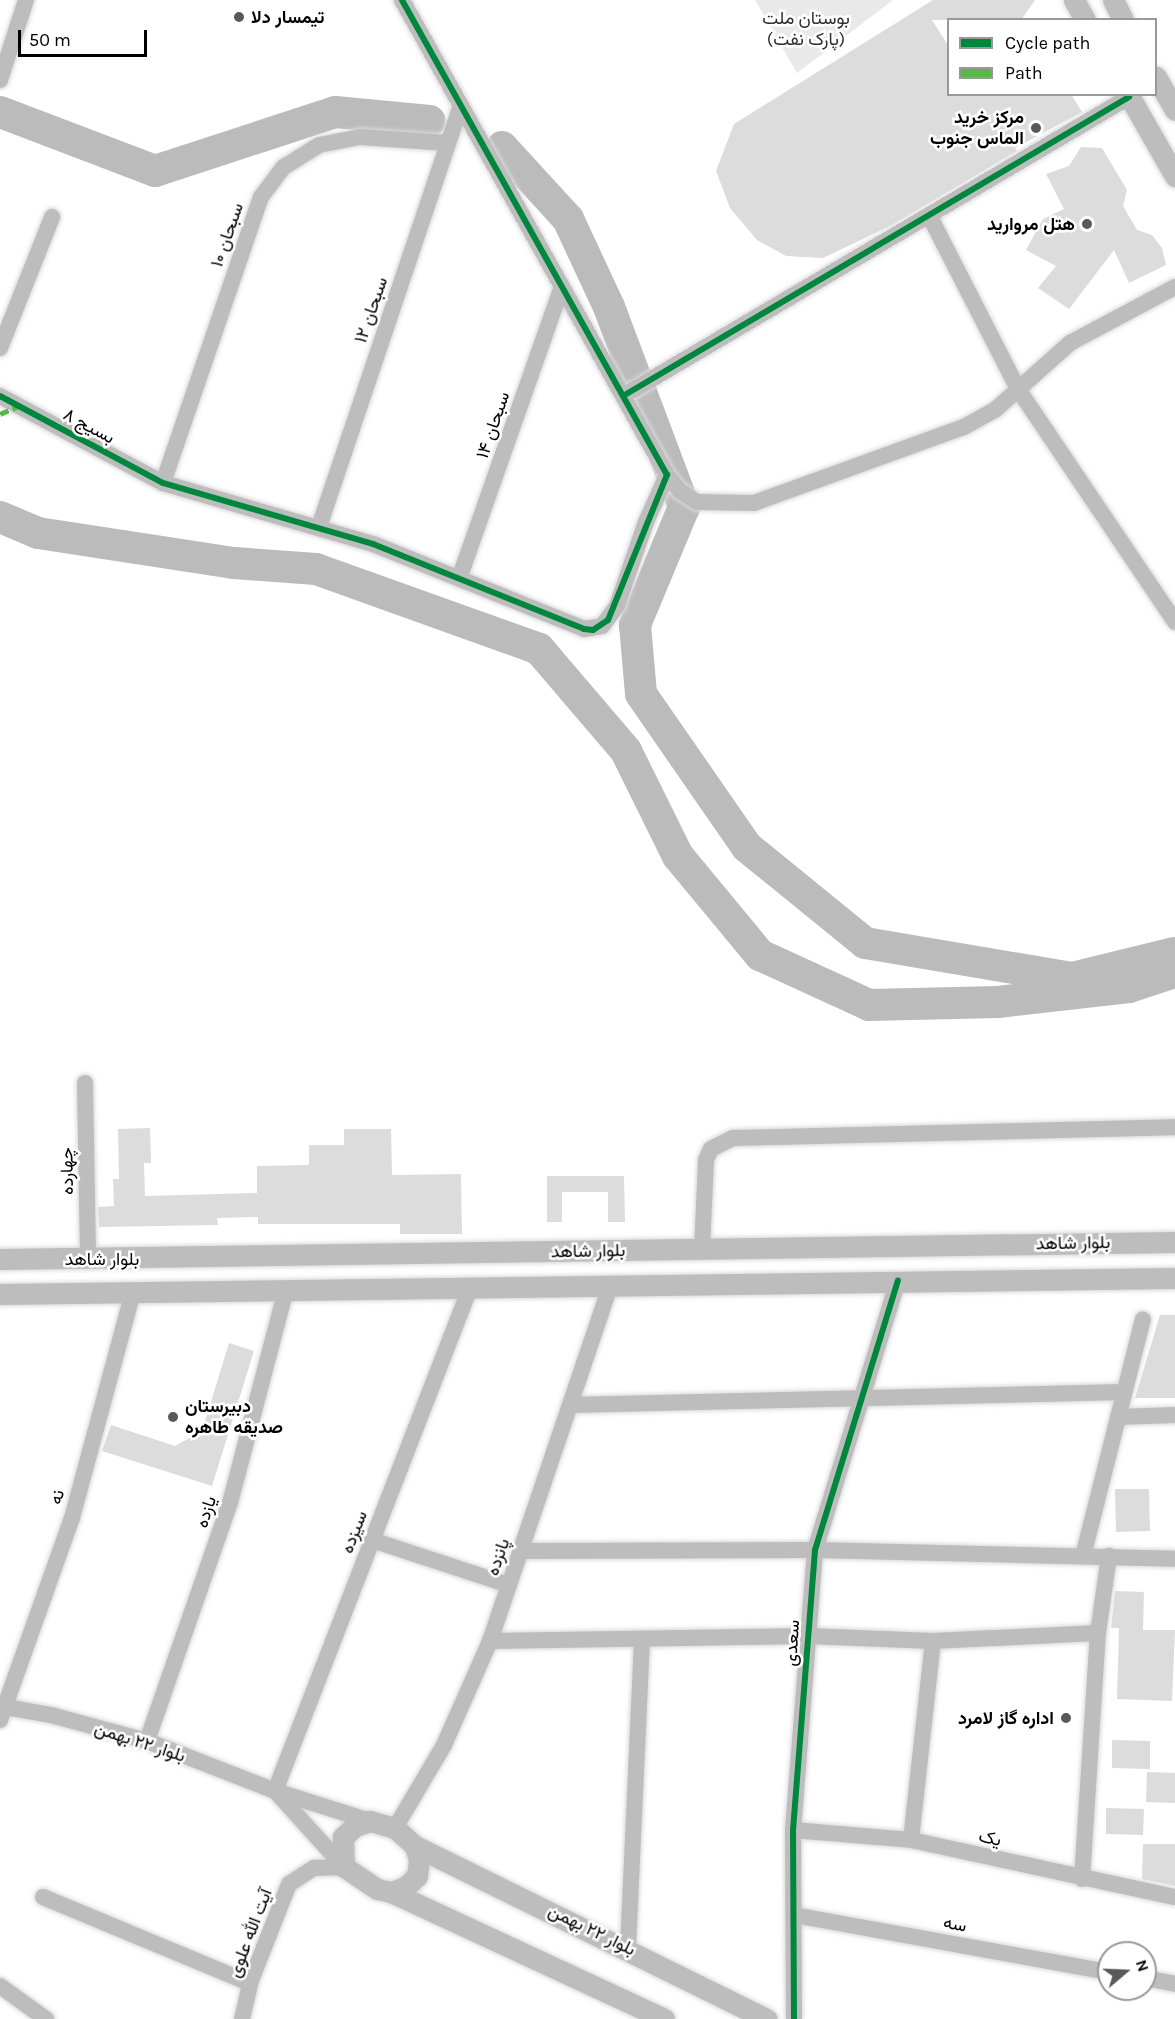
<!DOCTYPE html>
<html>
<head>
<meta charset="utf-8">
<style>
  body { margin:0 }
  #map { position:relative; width:1175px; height:2019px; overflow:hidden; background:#fff; font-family:Karla,Vazirmatn,sans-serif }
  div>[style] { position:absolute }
  .green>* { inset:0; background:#e9e9e9 }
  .river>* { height:32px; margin:-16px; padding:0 16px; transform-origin:16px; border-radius:16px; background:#bbb }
  .building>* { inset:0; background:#dcdcdc }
  .roads { filter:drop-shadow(0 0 2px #dbdbdb) drop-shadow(0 0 2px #dbdbdb) }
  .minor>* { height:16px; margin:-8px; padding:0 8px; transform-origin:8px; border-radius:8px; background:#bdbdbd }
  .major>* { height:21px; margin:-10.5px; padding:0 10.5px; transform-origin:10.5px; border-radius:10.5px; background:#bdbdbd }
  .quiet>* { height:4.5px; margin-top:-2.25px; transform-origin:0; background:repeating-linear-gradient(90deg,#58b947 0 9px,transparent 0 13.5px) }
  .cycleway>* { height:6px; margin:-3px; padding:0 3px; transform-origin:3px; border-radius:3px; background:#00873e }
  .dots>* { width:16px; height:16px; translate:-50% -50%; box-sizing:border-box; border:3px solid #fff; border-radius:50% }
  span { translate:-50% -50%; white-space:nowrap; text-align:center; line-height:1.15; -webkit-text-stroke:5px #fff; paint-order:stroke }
  .poi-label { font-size:18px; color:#000; font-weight:700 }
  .left { translate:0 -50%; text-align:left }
  .right { translate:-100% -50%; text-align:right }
  .park-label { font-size:18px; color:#2e2e2e }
  .street-label { font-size:18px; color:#000 }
  .legend { position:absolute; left:947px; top:18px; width:210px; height:78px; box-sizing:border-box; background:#fff; border:2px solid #999; margin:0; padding:8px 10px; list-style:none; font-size:18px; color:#000 }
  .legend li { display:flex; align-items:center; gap:12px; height:30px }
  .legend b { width:30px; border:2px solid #999 }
  .north { position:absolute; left:1097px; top:1941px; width:60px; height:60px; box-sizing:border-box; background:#fff; border:2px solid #999; border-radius:50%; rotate:71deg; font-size:16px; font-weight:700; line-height:24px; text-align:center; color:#000 }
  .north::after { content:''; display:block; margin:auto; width:21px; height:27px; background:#595959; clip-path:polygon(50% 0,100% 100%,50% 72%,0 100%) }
  .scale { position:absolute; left:18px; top:30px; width:129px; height:27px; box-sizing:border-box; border:3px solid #000; border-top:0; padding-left:8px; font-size:18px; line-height:21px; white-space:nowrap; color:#000; -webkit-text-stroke:4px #fff; paint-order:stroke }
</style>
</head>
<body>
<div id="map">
  <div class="green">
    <div style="clip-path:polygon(755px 0,893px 0,797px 73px)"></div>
  </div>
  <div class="river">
    <div style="left:0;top:112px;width:166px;rotate:20.8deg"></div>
    <div style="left:155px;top:171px;width:189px;rotate:-18.1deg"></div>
    <div style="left:335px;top:112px;width:95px;rotate:5.4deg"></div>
    <div style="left:502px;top:147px;width:98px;rotate:47.5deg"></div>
    <div style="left:568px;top:219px;width:97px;rotate:65deg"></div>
    <div style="left:609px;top:307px;width:214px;rotate:69.4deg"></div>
    <div style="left:684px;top:507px;width:128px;rotate:112.6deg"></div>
    <div style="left:635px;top:625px;width:69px;rotate:85deg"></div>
    <div style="left:641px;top:694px;width:186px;rotate:55.3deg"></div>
    <div style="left:747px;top:847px;width:152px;rotate:39.1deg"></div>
    <div style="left:865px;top:943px;width:210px;rotate:9.6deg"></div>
    <div style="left:1072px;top:978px;width:105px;rotate:-13.8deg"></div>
    <div style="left:0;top:517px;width:41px;rotate:22.8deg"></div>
    <div style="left:38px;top:533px;width:198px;rotate:8.7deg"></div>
    <div style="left:234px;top:563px;width:82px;rotate:4.2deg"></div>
    <div style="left:316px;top:569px;width:237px;rotate:19.7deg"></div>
    <div style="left:539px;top:649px;width:134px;rotate:49.5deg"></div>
    <div style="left:626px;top:751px;width:117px;rotate:63.7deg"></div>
    <div style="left:678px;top:856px;width:129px;rotate:50.4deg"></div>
    <div style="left:760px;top:955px;width:120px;rotate:24.6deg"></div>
    <div style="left:869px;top:1005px;width:129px;rotate:-1.3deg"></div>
    <div style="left:998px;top:1002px;width:132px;rotate:-6.5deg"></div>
    <div style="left:1129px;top:987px;width:48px;rotate:-18.1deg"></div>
  </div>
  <div class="building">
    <div style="clip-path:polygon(933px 0,1035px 0,1021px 20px,932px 20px,948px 45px,948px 94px,1071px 94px,1082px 112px,1015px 148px,1017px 151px,890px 226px,823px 258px,786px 256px,757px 240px,730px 208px,716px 171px,734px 124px)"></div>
    <div style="clip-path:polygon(1081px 147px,1102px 148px,1127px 190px,1123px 206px,1137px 230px,1152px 235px,1162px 248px,1166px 265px,1129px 283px,1114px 250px,1069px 309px,1038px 288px,1056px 266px,1026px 250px,1043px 219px,1064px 209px,1046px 174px,1069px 166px)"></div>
    <div style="clip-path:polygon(150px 1128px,151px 1163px,144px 1163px,145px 1196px,257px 1193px,257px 1166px,309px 1165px,309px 1145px,344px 1145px,344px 1129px,391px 1129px,392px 1175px,461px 1174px,462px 1234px,400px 1234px,400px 1224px,258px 1224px,258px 1217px,217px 1218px,218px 1225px,99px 1227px,98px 1207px,114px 1206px,113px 1179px,119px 1179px,118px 1129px)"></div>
    <div style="clip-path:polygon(547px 1176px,624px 1176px,625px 1222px,608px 1222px,608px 1192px,562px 1192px,562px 1222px,547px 1222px)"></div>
    <div style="clip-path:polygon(1160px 1315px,1175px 1315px,1175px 1398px,1135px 1398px)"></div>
    <div style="clip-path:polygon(229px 1343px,254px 1351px,212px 1486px,102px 1451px,111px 1425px,175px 1446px,202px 1431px)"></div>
    <div style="clip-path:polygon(1115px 1489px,1149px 1489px,1150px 1531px,1116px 1532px)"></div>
    <div style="clip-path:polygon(1115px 1591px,1144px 1592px,1143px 1630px,1175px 1630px,1172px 1701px,1117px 1699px,1119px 1628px,1111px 1628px)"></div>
    <div style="clip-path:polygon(1112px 1740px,1150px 1741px,1150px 1769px,1112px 1768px)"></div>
    <div style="clip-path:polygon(1147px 1772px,1175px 1773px,1175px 1803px,1146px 1802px)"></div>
    <div style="clip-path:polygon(1106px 1808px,1144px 1809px,1143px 1835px,1106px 1834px)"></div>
    <div style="clip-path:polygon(1143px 1844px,1175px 1844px,1175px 1886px,1142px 1879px)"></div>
  </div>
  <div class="roads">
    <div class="minor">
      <div style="left:402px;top:0;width:544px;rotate:60.84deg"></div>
      <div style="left:667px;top:475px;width:21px;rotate:51deg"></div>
      <div style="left:680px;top:491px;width:20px;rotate:33deg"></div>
      <div style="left:697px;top:502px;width:57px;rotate:1deg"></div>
      <div style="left:754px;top:503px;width:223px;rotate:-19.9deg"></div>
      <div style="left:964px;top:427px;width:35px;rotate:-29deg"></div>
      <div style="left:995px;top:410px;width:101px;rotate:-41.8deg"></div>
      <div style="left:1070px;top:343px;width:119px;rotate:-28.1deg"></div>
      <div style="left:0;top:80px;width:84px;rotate:-72deg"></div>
      <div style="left:929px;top:215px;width:195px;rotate:62.9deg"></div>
      <div style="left:1018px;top:389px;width:281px;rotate:56deg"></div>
      <div style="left:0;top:348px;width:141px;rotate:-68.3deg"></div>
      <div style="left:0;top:396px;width:185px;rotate:28.1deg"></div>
      <div style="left:163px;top:483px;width:219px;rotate:16.2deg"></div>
      <div style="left:373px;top:544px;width:227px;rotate:21.9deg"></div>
      <div style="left:584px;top:629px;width:18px;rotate:-9deg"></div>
      <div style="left:602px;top:626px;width:25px;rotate:-53deg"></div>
      <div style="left:617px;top:606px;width:89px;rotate:-71deg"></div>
      <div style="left:646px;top:522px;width:51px;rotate:-65.9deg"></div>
      <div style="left:623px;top:396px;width:588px;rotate:-30.58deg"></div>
      <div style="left:163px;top:483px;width:302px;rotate:-71.1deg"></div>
      <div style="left:261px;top:197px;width:38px;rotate:-53deg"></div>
      <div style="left:284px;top:167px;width:41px;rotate:-32.2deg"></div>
      <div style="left:319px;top:145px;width:42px;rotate:-11deg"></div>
      <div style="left:360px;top:137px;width:88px;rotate:3.9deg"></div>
      <div style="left:319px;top:527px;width:445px;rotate:-71.4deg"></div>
      <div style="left:460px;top:576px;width:306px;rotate:-70.6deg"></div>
      <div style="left:85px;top:1083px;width:176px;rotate:89deg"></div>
      <div style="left:702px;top:1249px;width:89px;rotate:-87.4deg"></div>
      <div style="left:706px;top:1160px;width:12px;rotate:-66deg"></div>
      <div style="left:711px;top:1149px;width:25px;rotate:-27deg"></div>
      <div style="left:733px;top:1138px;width:442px;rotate:-1.4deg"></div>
      <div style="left:570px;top:1405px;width:554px;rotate:-1.34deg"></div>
      <div style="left:1118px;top:1417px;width:57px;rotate:-2deg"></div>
      <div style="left:372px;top:1540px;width:144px;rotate:18.2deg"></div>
      <div style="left:520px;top:1551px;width:295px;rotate:-0.2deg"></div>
      <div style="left:815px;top:1550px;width:360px;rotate:1.4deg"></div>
      <div style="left:1083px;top:1556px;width:244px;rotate:-75.8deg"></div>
      <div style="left:490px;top:1641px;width:318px;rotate:-0.9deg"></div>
      <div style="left:808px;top:1636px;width:125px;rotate:2.3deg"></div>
      <div style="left:933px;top:1641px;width:165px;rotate:-2.8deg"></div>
      <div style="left:0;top:1706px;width:52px;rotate:10deg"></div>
      <div style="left:51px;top:1715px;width:99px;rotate:15.2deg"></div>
      <div style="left:147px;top:1741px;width:137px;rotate:21.3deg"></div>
      <div style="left:275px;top:1791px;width:100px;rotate:17.5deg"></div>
      <div style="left:0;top:1720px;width:214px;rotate:-70.4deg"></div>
      <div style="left:72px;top:1518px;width:234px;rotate:-74.9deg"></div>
      <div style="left:147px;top:1741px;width:252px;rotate:-70.8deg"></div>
      <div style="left:230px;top:1503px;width:220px;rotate:-75.3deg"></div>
      <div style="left:275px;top:1791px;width:539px;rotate:-68.81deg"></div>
      <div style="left:276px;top:1792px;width:101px;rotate:47.8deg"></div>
      <div style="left:395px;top:1828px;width:96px;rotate:-59.4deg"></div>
      <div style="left:444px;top:1745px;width:114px;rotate:-66.1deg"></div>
      <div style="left:490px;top:1641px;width:375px;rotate:-71.3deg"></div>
      <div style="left:793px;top:1830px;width:118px;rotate:4.8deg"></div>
      <div style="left:911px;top:1840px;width:270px;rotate:12.2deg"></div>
      <div style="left:911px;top:1840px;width:200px;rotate:-83.7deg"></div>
      <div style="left:1082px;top:1879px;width:247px;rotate:-86.3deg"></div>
      <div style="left:1098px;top:1633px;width:78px;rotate:-81.9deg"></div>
      <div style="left:43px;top:1897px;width:224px;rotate:22.6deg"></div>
      <div style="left:794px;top:1915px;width:320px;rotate:10.3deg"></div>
      <div style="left:628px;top:1948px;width:308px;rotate:-87.4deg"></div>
      <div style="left:1145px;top:1978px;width:31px;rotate:11deg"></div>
      <div style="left:0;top:1986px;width:57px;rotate:35.7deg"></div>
      <div style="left:242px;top:2019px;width:37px;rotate:-77deg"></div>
      <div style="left:250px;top:1983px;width:106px;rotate:-68.5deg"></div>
      <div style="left:289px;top:1884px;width:30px;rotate:-33deg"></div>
      <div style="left:314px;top:1868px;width:30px;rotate:-2deg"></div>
      <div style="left:794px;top:2019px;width:189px;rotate:-90.3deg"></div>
      <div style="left:793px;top:1830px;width:281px;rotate:-85.5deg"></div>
      <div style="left:815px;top:1550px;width:282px;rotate:-72.9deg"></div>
    </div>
    <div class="major">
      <div style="left:1074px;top:0;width:23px;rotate:61deg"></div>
      <div style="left:1113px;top:0;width:22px;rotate:63deg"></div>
      <div style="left:1156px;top:77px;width:38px;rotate:60deg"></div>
      <div style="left:1128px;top:94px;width:95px;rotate:60.2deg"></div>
      <div style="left:0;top:1259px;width:1175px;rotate:-0.83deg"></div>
      <div style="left:0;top:1294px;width:1175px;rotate:-0.78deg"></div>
      <div style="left:370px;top:1821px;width:26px;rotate:16deg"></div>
      <div style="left:395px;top:1828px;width:27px;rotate:42deg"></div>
      <div style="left:415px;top:1846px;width:15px;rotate:74deg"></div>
      <div style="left:419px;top:1860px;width:16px;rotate:97deg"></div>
      <div style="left:417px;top:1876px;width:16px;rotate:137deg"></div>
      <div style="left:405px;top:1887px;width:15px;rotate:160deg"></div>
      <div style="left:391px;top:1892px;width:14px;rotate:-168deg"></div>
      <div style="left:377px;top:1889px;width:40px;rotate:-146deg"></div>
      <div style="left:344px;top:1867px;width:30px;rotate:-92deg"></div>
      <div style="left:343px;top:1837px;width:16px;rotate:-43deg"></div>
      <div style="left:355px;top:1826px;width:16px;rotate:-18deg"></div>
      <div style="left:415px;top:1846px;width:392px;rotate:26.2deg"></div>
      <div style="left:391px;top:1892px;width:301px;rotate:24.9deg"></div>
    </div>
  </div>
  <div class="quiet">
    <div style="left:0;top:414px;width:21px;rotate:-23deg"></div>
  </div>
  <div class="cycleway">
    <div style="left:0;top:396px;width:185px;rotate:28.1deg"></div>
    <div style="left:163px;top:483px;width:219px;rotate:16.2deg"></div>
    <div style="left:373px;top:544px;width:227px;rotate:21.9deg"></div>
    <div style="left:584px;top:629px;width:9px;rotate:6deg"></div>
    <div style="left:593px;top:630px;width:18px;rotate:-34deg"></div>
    <div style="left:608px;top:620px;width:157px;rotate:-67.9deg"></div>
    <div style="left:667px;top:475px;width:544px;rotate:-119.16deg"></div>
    <div style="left:623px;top:396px;width:588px;rotate:-30.58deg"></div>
    <div style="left:794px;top:2019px;width:189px;rotate:-90.3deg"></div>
    <div style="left:793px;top:1830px;width:281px;rotate:-85.5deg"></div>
    <div style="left:815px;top:1550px;width:282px;rotate:-72.9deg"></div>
  </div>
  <div class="dots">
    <div style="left:239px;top:17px;background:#595959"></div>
    <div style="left:1036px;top:128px;background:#595959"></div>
    <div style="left:1087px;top:224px;background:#595959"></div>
    <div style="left:173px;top:1417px;background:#595959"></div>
    <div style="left:1066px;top:1718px;background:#595959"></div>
  </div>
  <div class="poi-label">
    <span class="left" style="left:251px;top:17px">تیمسار دلا</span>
    <span class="right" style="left:1024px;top:128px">مرکز خرید<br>الماس جنوب</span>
    <span class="right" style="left:1075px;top:224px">هتل مروارید</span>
    <span class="left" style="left:185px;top:1417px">دبیرستان<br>صدیقه طاهره</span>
    <span class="right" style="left:1054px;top:1718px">اداره گاز لامرد</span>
  </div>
  <div class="park-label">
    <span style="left:806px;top:29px">بوستان ملت<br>(پارک نفت)</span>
  </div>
  <div class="street-label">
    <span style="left:227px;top:235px;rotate:-71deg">سبحان ۱۰</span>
    <span style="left:371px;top:310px;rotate:-71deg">سبحان ۱۲</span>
    <span style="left:493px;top:425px;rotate:-71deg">سبحان ۱۴</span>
    <span style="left:89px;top:426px;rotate:28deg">بسیج ۸</span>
    <span style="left:67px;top:1171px;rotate:-91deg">چهارده</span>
    <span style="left:1073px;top:1243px;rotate:-1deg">بلوار شاهد</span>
    <span style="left:588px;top:1251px;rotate:-1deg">بلوار شاهد</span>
    <span style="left:102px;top:1259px">بلوار شاهد</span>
    <span style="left:57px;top:1497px;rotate:-75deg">نه</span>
    <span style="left:206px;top:1512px;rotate:-72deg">یازده</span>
    <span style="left:354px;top:1532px;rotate:-69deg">سیزده</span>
    <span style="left:498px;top:1557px;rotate:-71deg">پانزده</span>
    <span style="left:792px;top:1643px;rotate:-86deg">سعدی</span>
    <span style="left:140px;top:1742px;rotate:18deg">بلوار ۲۲ بهمن</span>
    <span style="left:990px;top:1838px;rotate:13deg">یک</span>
    <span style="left:955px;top:1924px;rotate:10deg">سه</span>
    <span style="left:592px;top:1930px;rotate:26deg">بلوار ۲۲ بهمن</span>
    <span style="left:250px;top:1933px;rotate:-69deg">آیت الله علوی</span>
  </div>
  <ul class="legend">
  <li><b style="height:8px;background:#00873e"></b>Cycle path</li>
  <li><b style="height:8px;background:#58b947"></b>Path</li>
  </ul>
  <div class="north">N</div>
  <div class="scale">50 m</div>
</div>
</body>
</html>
